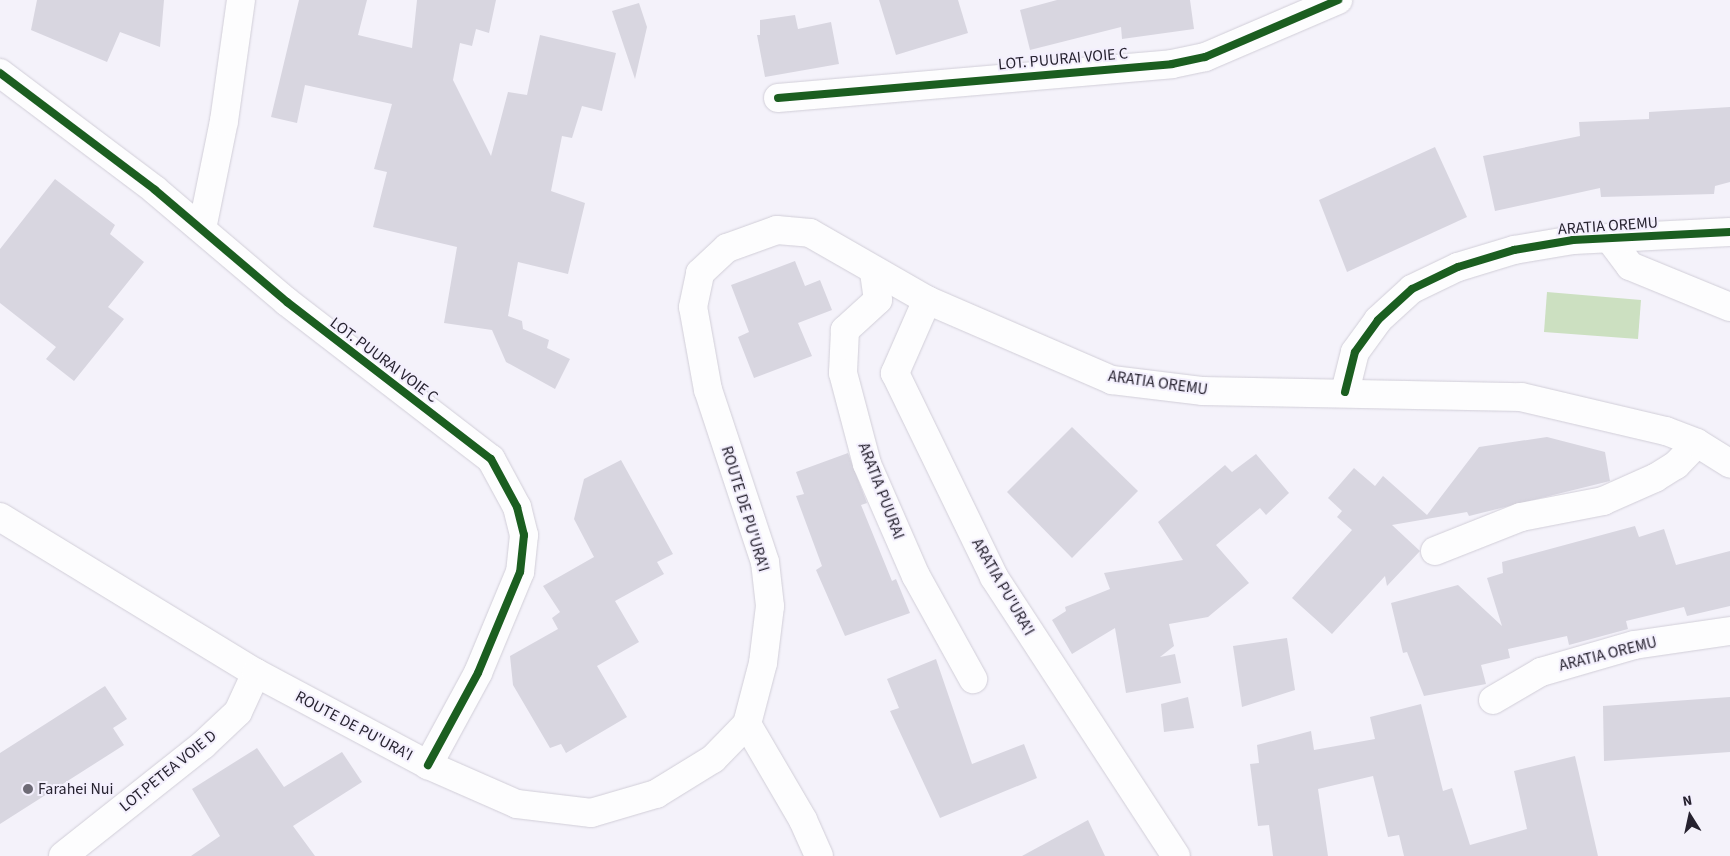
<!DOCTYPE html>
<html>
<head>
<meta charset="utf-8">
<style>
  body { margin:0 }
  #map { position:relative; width:1730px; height:856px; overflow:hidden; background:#f4f2fa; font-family:"Source Sans 3",sans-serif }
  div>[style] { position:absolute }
  .green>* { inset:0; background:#cce0c1 }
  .building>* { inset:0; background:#d8d6e0 }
  .roads { filter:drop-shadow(0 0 1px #d1ced8) drop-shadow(0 0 1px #d1ced8) }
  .minor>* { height:28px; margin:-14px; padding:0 14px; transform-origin:14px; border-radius:14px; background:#fdfdfe }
  .major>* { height:28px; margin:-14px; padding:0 14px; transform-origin:14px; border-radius:14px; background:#fdfdfe }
  .cycleway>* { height:8px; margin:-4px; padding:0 4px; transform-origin:4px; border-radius:4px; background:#1b5e20 }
  .dots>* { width:14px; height:14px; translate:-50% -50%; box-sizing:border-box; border:2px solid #f3effd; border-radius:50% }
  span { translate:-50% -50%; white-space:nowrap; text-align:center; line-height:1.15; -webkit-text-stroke:4px #f3effd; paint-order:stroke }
  .street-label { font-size:16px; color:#26222f }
  .poi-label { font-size:16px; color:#26222f }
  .left { translate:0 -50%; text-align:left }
  .north { position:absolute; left:1665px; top:791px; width:50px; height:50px; -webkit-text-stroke:4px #f3effd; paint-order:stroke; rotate:350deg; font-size:14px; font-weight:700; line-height:20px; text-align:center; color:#26222f }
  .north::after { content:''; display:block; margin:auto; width:18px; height:22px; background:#26222f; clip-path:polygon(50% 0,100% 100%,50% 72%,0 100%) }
</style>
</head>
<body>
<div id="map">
  <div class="green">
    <div style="clip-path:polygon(1547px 292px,1641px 300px,1638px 339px,1544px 332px)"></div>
  </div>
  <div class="building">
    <div style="clip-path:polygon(37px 0,164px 0,160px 47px,120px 32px,107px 62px,31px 30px)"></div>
    <div style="clip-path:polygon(299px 0,367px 0,358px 35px,412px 48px,417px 0,496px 0,489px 33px,476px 29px,472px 46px,460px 43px,453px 80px,491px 156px,508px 92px,527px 95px,540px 35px,616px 53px,602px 111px,582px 106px,572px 138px,562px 136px,551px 191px,585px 203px,568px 274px,518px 262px,508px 316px,522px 321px,523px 329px,549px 340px,547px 348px,570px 359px,555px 389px,506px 362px,492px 330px,444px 323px,457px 247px,373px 227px,387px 172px,374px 169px,392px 104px,305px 85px,297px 123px,271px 117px)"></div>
    <div style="clip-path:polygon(879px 0,958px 0,968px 33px,896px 55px)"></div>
    <div style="clip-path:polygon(1057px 0,1190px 0,1194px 29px,1122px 39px,1121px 27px,1030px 50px,1020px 10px)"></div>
    <div style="clip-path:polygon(639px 3px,647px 27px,635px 79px,612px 11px)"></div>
    <div style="clip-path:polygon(795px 15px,798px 29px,831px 22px,839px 64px,765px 77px,757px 35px,760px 35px,760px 20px)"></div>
    <div style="clip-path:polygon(1730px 107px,1730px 182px,1715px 186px,1714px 194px,1601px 197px,1600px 188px,1495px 211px,1483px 156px,1580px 136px,1579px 122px,1649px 119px,1649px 112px)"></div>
    <div style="clip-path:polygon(1435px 147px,1467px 217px,1347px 272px,1319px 200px)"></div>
    <div style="clip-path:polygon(55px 179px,115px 225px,110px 234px,144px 262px,108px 307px,124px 319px,74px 381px,46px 359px,56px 347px,0 303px,0 249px)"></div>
    <div style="clip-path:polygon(795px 261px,805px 286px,820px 280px,832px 310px,798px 323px,812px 356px,754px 378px,738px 337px,749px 332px,731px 285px)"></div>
    <div style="clip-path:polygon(1072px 427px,1138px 491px,1072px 558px,1007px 492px)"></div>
    <div style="clip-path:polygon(1547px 437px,1605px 452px,1610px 481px,1469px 516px,1467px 512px,1392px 525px,1420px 551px,1387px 586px,1385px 576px,1332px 634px,1292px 598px,1352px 530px,1337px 517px,1342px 511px,1328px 498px,1354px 468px,1375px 486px,1383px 476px,1427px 515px,1479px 447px)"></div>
    <div style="clip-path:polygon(848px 453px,867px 503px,861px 505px,892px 581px,896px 579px,910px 613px,845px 636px,816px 570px,822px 566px,796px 496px,804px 494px,796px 472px)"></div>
    <div style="clip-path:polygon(1256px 454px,1289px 493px,1266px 515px,1260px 508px,1216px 545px,1249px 583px,1208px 617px,1169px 624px,1174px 646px,1160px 657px,1175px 654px,1181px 683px,1126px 693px,1115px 628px,1072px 654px,1052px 620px,1066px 611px,1065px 607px,1110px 589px,1104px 573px,1183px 560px,1158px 522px,1225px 465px,1232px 472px)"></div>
    <div style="clip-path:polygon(621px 460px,673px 554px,657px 562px,664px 574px,615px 601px,639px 642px,597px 666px,627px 717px,566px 753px,561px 744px,550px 748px,513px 685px,510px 656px,558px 629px,552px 618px,560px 612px,543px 586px,594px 557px,574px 519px,584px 479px)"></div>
    <div style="clip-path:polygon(1635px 526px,1639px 537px,1664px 529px,1676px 565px,1730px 551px,1730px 606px,1687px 616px,1684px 607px,1626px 621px,1628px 629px,1569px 645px,1567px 636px,1508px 649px,1510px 658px,1481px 665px,1486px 684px,1424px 696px,1407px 652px,1403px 653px,1391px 603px,1458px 585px,1502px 626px,1487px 578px,1503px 573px,1502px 562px)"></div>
    <div style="clip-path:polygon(1287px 638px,1295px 690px,1242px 707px,1233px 646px)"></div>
    <div style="clip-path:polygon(936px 659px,972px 764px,1024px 744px,1037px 778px,940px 818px,890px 711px,899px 708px,887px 679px)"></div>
    <div style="clip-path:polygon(105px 686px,127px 719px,113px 728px,124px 745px,0 824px,0 753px)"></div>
    <div style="clip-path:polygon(1188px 697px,1194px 728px,1164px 732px,1161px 704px)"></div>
    <div style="clip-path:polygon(1730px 697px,1730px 752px,1604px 761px,1603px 706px)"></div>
    <div style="clip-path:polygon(1421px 704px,1443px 791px,1452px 788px,1470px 845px,1527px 829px,1514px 771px,1575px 756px,1598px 856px,1404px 856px,1399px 835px,1388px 837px,1373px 776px,1318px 789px,1328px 856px,1273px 856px,1269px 825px,1258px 826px,1250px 764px,1259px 763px,1257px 745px,1311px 731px,1314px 750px,1375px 739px,1370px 717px)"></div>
    <div style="clip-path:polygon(257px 748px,284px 787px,342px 752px,362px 782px,293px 826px,315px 856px,191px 856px,220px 836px,192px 789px)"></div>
    <div style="clip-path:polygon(1088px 820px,1105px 856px,1022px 856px)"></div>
  </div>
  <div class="roads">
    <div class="minor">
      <div style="left:0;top:73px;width:194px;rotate:37deg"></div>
      <div style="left:155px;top:190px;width:173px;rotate:40.3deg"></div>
      <div style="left:287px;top:302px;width:257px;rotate:37.6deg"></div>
      <div style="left:491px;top:459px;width:55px;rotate:61.6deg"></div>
      <div style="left:517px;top:507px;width:29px;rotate:76deg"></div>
      <div style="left:524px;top:535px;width:37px;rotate:96deg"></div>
      <div style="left:520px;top:572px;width:109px;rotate:112.6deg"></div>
      <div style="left:478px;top:673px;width:105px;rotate:118.5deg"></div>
      <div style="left:778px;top:98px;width:395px;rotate:-4.9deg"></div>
      <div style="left:1172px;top:64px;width:34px;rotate:-12deg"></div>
      <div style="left:1205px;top:57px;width:145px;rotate:-23.2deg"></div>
      <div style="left:202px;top:229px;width:110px;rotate:-78.5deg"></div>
      <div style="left:224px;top:121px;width:122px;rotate:-82deg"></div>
      <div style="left:1609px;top:238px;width:35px;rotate:53deg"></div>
      <div style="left:1630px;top:266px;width:108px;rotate:22.3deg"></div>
      <div style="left:874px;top:272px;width:28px;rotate:82deg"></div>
      <div style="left:878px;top:300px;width:45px;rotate:137.7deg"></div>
      <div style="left:845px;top:330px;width:43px;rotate:92.7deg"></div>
      <div style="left:843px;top:373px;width:94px;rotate:75.2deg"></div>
      <div style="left:867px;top:464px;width:122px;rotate:66.4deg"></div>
      <div style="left:916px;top:576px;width:118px;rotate:61deg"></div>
      <div style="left:1345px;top:392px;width:41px;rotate:-76deg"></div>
      <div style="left:1355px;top:352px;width:39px;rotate:-54deg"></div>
      <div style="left:1378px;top:320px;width:46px;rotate:-42.4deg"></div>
      <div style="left:1412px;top:289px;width:51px;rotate:-25.6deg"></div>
      <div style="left:1458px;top:267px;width:59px;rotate:-16.9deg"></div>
      <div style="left:1514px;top:250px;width:60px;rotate:-9.6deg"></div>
      <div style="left:1573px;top:240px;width:157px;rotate:-2.9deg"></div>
      <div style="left:1435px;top:551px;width:92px;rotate:-21.6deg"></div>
      <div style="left:1521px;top:517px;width:84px;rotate:-11deg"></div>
      <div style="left:1603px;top:501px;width:57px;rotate:-23.9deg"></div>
      <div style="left:1655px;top:478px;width:25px;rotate:-32deg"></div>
      <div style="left:1676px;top:465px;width:30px;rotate:-46deg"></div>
      <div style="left:1493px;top:700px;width:56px;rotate:-30.3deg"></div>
      <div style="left:1541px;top:672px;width:97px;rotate:-16.2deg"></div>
      <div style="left:1634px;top:645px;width:97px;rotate:-8.3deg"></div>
      <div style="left:747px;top:724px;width:111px;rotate:59.7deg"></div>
      <div style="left:803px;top:820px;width:39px;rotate:66deg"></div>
      <div style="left:63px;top:856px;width:179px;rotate:-38.4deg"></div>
      <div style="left:203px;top:745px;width:48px;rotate:-43.3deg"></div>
      <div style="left:238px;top:712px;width:43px;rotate:-65.2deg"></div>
    </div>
    <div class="major">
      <div style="left:927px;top:300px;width:80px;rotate:113.7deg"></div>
      <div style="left:895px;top:373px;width:227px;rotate:64.1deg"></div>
      <div style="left:994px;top:577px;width:333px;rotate:56.9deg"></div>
      <div style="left:0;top:517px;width:300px;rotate:31.4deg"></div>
      <div style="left:256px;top:673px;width:195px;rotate:28.1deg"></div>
      <div style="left:428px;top:765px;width:97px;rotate:23.7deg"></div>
      <div style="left:517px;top:804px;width:75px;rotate:6.9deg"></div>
      <div style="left:591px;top:813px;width:68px;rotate:-16.3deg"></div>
      <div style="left:656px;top:794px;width:67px;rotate:-31.6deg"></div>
      <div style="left:713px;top:759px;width:49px;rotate:-45.8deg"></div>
      <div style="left:747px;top:724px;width:63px;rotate:-75.3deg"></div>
      <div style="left:763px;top:663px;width:57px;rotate:-83deg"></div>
      <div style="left:770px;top:606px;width:44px;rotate:-96.5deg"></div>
      <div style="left:765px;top:562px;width:181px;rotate:-108.3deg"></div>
      <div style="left:708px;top:390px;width:84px;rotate:-100.2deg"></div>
      <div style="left:693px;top:307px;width:35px;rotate:-78deg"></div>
      <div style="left:700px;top:273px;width:37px;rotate:-43deg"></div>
      <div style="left:727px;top:248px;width:53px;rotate:-19.8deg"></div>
      <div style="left:777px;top:230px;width:33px;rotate:5deg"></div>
      <div style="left:810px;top:233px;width:135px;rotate:29.8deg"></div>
      <div style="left:927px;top:300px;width:202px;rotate:23.4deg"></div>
      <div style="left:1112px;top:380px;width:92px;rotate:6.9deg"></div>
      <div style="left:1203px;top:391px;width:318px;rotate:1.1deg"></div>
      <div style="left:1521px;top:397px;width:149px;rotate:13.2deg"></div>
      <div style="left:1666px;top:431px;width:33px;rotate:21deg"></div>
      <div style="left:1697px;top:443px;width:39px;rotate:32deg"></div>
    </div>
  </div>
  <div class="cycleway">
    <div style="left:0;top:73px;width:194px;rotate:37deg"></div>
    <div style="left:155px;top:190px;width:173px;rotate:40.3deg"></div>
    <div style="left:287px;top:302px;width:257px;rotate:37.6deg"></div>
    <div style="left:491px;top:459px;width:55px;rotate:61.6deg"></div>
    <div style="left:517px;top:507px;width:29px;rotate:76deg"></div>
    <div style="left:524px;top:535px;width:37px;rotate:96deg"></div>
    <div style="left:520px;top:572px;width:109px;rotate:112.6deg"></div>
    <div style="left:478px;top:673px;width:105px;rotate:118.5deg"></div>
    <div style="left:778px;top:98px;width:395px;rotate:-4.9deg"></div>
    <div style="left:1172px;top:64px;width:34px;rotate:-12deg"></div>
    <div style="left:1205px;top:57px;width:145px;rotate:-23.2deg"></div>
    <div style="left:1345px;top:392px;width:41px;rotate:-76deg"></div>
    <div style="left:1355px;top:352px;width:39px;rotate:-54deg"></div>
    <div style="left:1378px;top:320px;width:46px;rotate:-42.4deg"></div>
    <div style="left:1412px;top:289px;width:51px;rotate:-25.6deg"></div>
    <div style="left:1458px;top:267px;width:59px;rotate:-16.9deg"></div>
    <div style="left:1514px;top:250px;width:60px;rotate:-9.6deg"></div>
    <div style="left:1573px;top:240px;width:157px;rotate:-2.9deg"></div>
  </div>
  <div class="dots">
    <div style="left:28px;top:789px;background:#6e6b76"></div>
  </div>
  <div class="street-label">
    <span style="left:1063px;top:59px;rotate:-5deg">LOT. PUURAI VOIE C</span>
    <span style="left:1608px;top:226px;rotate:-4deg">ARATIA OREMU</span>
    <span style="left:384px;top:360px;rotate:37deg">LOT. PUURAI VOIE C</span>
    <span style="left:1158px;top:383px;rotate:8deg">ARATIA OREMU</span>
    <span style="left:881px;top:491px;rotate:69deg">ARATIA PUURAI</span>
    <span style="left:745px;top:509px;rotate:73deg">ROUTE DE PU'URA'I</span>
    <span style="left:1003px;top:587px;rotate:60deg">ARATIA PU'URA'I</span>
    <span style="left:1608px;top:654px;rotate:-14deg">ARATIA OREMU</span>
    <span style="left:354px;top:726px;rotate:28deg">ROUTE DE PU'URA'I</span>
    <span style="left:168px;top:771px;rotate:-39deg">LOT.PETEA VOIE D</span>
  </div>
  <div class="poi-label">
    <span class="left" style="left:38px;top:789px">Farahei Nui</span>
  </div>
  <div class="north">N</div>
</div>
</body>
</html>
